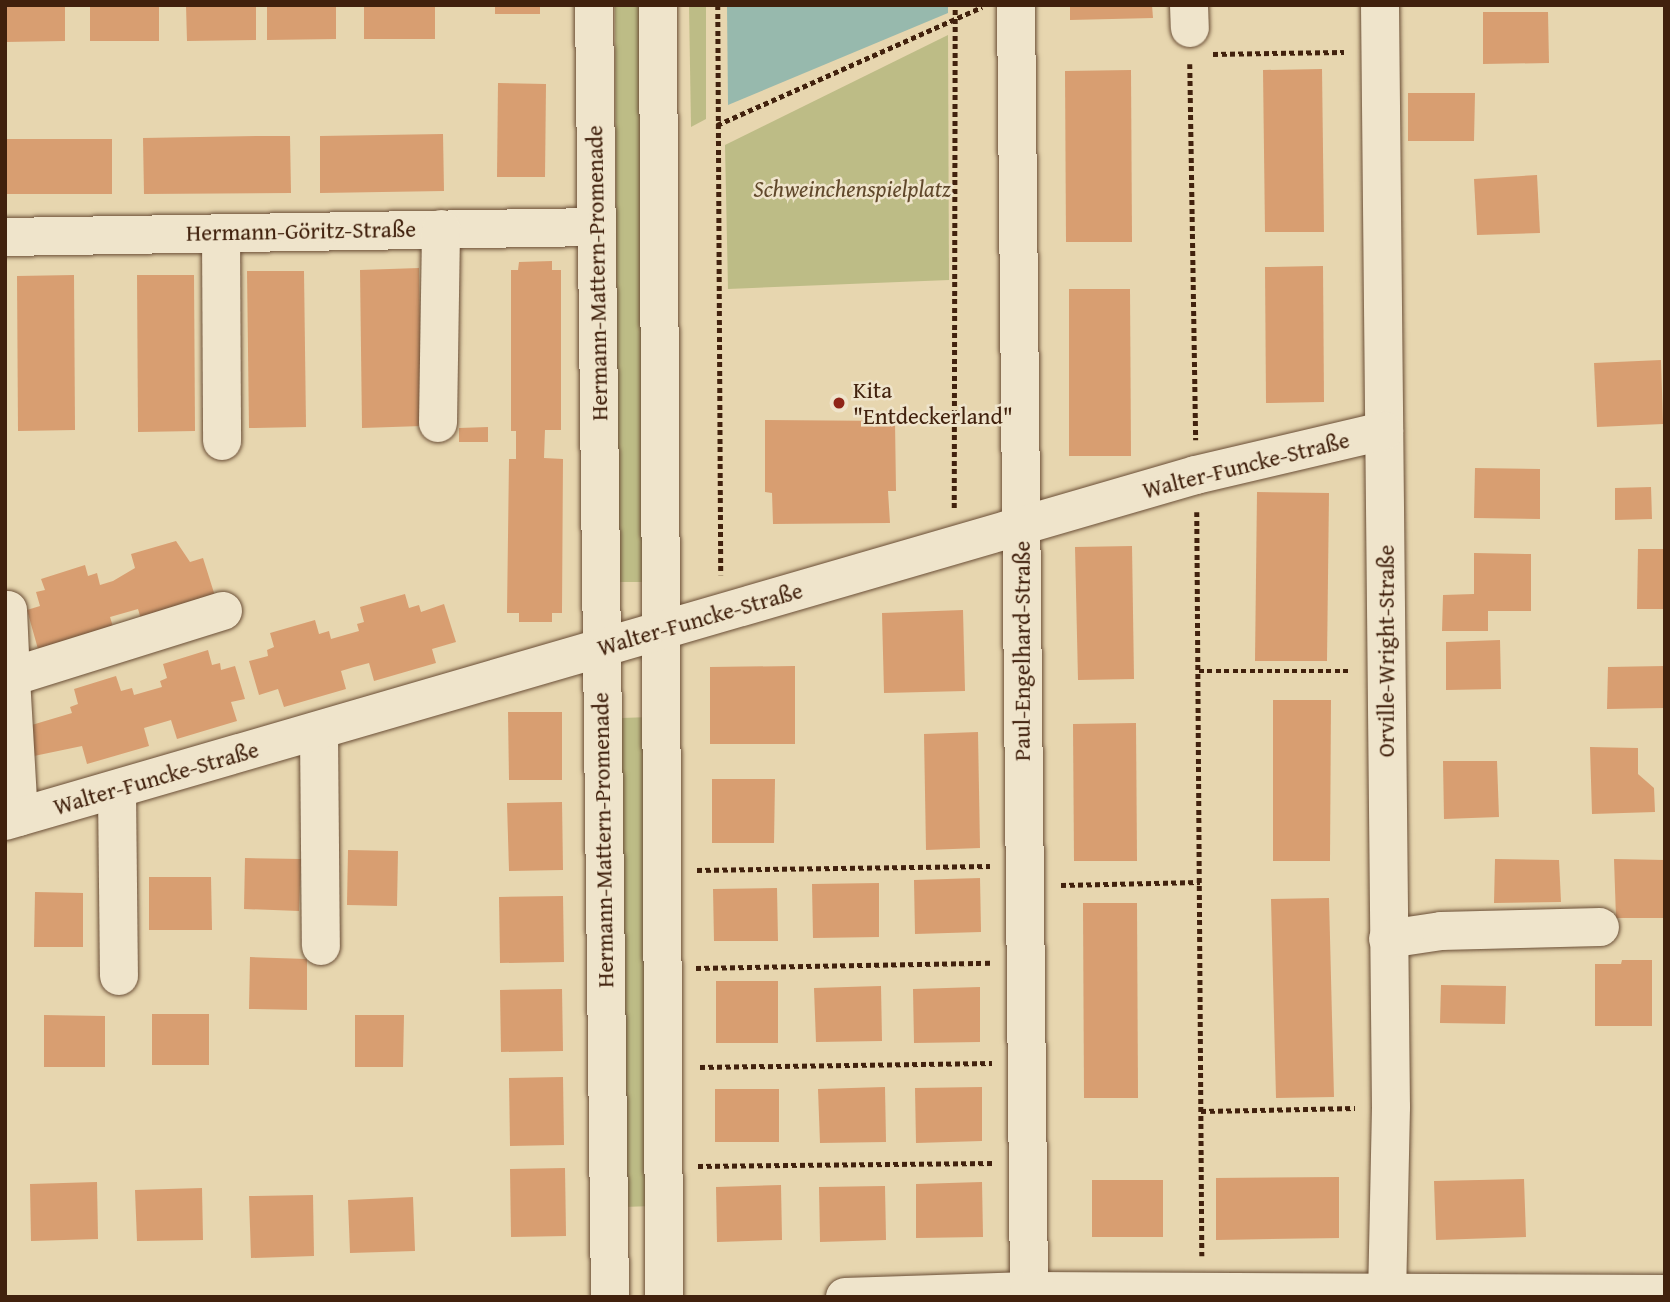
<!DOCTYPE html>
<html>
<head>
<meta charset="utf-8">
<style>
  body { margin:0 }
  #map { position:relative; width:1670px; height:1302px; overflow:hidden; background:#e7d6af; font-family:"Gentium Book Plus",serif }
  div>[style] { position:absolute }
  .green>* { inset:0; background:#bdbc86 }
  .water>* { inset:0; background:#97b9ad }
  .building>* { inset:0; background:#d89e71 }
  .path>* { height:4.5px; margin-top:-2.25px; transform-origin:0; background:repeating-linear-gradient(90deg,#41210d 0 5px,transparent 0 8.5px) }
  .roads { filter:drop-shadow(0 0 2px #6a4e36) drop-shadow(0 0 2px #6a4e36) }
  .minor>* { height:38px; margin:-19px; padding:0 19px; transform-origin:19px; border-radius:19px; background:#efe4cb }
  .dots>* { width:19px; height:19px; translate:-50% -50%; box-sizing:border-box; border:4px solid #efe4cb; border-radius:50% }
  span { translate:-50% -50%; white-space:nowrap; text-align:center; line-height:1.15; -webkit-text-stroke:5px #efe4cb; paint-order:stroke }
  .park-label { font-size:23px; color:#60482b; font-style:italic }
  .street-label { font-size:23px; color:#41210d }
  .poi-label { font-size:23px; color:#41210d }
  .left { translate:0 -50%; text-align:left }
  .frame { position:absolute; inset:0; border:7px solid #41210d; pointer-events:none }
</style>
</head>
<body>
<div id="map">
  <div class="green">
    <div style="clip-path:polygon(615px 5px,643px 5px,646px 582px,618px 582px)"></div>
    <div style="clip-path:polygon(689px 5px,706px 5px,706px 119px,691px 127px)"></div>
    <div style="clip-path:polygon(948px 35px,949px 280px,728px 289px,725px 145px)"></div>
    <div style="clip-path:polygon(651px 717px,653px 1206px,624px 1207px,621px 718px)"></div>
  </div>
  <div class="water">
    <div style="clip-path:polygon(727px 5px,948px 5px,948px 13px,728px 105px)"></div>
  </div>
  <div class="building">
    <div style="clip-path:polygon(5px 5px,65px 5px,65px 41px,5px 42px)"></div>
    <div style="clip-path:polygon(90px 5px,159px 5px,159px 41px,90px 41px)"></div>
    <div style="clip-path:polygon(186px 5px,256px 5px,256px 40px,187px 41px)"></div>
    <div style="clip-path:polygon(267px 5px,336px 5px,336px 39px,267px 40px)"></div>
    <div style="clip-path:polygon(364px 5px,435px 5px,435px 39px,364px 39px)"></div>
    <div style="clip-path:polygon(495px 5px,540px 5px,540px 14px,495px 14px)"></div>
    <div style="clip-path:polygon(1070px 5px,1152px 5px,1153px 18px,1070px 20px)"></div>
    <div style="clip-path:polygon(1483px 12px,1548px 12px,1549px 63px,1483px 64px)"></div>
    <div style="clip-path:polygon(1322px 69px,1324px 232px,1265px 232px,1263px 70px)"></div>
    <div style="clip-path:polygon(1131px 70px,1132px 242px,1066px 242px,1065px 71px)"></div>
    <div style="clip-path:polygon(498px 83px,546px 84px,545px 177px,497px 177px)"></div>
    <div style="clip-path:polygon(1408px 93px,1475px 93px,1474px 141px,1408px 141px)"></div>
    <div style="clip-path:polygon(443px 134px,444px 191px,320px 193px,320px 136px)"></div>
    <div style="clip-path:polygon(261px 136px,290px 136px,291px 193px,144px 194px,143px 138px)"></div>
    <div style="clip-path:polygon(5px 139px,112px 139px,112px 194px,5px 194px)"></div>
    <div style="clip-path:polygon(1537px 175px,1540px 233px,1477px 235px,1474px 179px)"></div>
    <div style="clip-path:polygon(552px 261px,552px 270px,561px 270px,561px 430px,545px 430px,544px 458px,563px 459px,562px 613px,552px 613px,552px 622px,519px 622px,519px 613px,507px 613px,509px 459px,516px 459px,516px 431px,511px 431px,511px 270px,518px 270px,519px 262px)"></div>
    <div style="clip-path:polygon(1323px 266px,1324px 402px,1266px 403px,1265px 267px)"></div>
    <div style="clip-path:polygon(419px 268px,422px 426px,362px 428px,360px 270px)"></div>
    <div style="clip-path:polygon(247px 271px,304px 271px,306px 427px,249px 428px)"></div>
    <div style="clip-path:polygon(74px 275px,75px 430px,18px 431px,17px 276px)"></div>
    <div style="clip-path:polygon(137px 275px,194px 275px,195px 431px,138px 432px)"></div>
    <div style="clip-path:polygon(1069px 289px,1130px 289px,1131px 456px,1069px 456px)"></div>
    <div style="clip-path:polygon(1661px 360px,1663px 424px,1597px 427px,1594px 363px)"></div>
    <div style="clip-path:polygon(765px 420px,895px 421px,896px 491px,888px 491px,890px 523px,773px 524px,772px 493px,765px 492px)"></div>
    <div style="clip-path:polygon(488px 427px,488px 442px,459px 442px,459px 428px)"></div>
    <div style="clip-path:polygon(1475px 468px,1540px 469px,1540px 519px,1474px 518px)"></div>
    <div style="clip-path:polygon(1651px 487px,1652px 519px,1615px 520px,1615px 488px)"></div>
    <div style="clip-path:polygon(1257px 492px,1329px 493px,1327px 661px,1255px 661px)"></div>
    <div style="clip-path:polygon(176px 541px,190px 562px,203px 558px,215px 596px,143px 626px,138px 609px,110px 617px,115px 633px,38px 649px,27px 610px,40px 606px,36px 592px,45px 590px,41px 579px,85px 565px,88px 576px,97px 573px,100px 585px,113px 581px,135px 568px,131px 554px)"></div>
    <div style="clip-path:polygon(1132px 546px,1134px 679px,1078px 680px,1075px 547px)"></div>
    <div style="clip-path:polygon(1638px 549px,1665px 549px,1665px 609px,1637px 609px)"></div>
    <div style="clip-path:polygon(1474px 553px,1531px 554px,1531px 611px,1488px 611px,1488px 631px,1442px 631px,1443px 595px,1474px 594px)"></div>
    <div style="clip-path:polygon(405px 594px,409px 608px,419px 605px,421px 612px,444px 604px,456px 642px,432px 649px,436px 663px,374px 681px,369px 663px,354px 667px,341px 671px,346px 689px,284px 707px,278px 689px,259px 695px,249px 661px,268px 656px,267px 650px,274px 647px,270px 633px,315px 620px,319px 634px,329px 631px,331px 639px,359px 631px,357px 624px,364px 622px,360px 607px)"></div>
    <div style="clip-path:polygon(963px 610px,965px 691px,884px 693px,882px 613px)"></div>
    <div style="clip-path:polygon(1500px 640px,1501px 689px,1446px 690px,1446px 642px)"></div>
    <div style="clip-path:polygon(208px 650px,212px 665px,220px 663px,221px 670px,235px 666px,245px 699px,231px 702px,237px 721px,177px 739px,171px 720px,144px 728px,149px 746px,87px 764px,82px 746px,34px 756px,25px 727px,72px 713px,70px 707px,78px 704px,74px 689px,116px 676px,121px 691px,132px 688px,134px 695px,162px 687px,160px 681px,167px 678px,163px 664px)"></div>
    <div style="clip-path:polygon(795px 666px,795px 744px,710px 744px,710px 667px)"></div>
    <div style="clip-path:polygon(1665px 666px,1665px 708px,1607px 709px,1608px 667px)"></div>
    <div style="clip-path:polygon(1273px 700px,1331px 700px,1330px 861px,1273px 861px)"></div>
    <div style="clip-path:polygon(508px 712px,562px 712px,562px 780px,509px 780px)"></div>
    <div style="clip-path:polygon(1136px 723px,1137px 861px,1074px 861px,1073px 724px)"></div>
    <div style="clip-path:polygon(978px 732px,980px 848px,926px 850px,924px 734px)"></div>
    <div style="clip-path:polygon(1590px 747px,1638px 748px,1638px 774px,1654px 788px,1655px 812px,1592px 814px)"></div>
    <div style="clip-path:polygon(1443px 761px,1497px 761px,1499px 817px,1444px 819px)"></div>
    <div style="clip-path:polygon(712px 779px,775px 779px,774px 843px,712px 843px)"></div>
    <div style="clip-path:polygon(562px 802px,563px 870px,509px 871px,507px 803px)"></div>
    <div style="clip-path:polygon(348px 850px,398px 851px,397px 906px,347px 905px)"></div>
    <div style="clip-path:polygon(245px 858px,301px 859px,299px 911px,244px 909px)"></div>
    <div style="clip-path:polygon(1495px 859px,1559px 860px,1561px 902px,1494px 903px)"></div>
    <div style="clip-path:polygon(1614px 859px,1665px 860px,1665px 918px,1616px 918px)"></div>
    <div style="clip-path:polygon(149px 877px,211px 877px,212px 930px,149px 930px)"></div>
    <div style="clip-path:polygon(980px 878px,981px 932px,915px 934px,914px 880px)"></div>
    <div style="clip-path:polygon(879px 883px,879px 937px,813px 938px,812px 884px)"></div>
    <div style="clip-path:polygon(777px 888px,778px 941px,714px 941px,713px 889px)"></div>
    <div style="clip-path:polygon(35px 892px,83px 893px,83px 947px,34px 947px)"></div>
    <div style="clip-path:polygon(563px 896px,564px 962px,500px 963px,499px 897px)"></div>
    <div style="clip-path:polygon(1329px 898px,1334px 1097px,1276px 1098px,1271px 899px)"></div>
    <div style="clip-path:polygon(1083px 903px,1137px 903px,1138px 1098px,1084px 1098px)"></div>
    <div style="clip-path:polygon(250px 957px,307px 959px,307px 1010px,249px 1009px)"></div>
    <div style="clip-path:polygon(1622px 960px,1652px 960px,1652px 1026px,1595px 1026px,1595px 964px,1621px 964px)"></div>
    <div style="clip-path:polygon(716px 981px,778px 981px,778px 1043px,716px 1043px)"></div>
    <div style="clip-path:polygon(1441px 985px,1506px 986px,1505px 1024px,1440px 1023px)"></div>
    <div style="clip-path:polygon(881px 986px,882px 1041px,816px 1042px,814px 988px)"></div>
    <div style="clip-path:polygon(980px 987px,980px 1042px,914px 1043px,913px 989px)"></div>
    <div style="clip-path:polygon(562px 989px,563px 1051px,501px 1052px,500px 990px)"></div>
    <div style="clip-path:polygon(152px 1014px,209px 1014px,209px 1065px,152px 1065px)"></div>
    <div style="clip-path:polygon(44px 1015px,105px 1016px,105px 1067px,44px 1067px)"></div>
    <div style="clip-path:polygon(355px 1015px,404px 1015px,403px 1067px,355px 1067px)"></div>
    <div style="clip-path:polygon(563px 1077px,564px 1145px,510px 1146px,509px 1078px)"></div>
    <div style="clip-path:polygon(885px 1087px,886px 1142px,820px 1143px,818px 1089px)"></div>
    <div style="clip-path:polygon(982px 1087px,982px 1141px,916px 1143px,915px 1088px)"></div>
    <div style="clip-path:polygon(715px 1089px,779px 1089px,779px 1142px,715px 1142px)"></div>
    <div style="clip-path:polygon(565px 1168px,566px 1236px,511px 1237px,510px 1169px)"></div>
    <div style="clip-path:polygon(1339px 1177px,1339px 1238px,1216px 1240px,1216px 1178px)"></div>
    <div style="clip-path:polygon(1524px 1179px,1526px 1237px,1436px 1240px,1434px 1181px)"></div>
    <div style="clip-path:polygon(1092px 1180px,1163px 1180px,1163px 1237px,1092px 1237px)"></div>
    <div style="clip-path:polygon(97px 1182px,98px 1239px,31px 1241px,30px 1184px)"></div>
    <div style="clip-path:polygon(982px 1182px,983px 1237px,916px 1238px,916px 1184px)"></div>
    <div style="clip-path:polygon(781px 1185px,782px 1240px,717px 1242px,716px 1187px)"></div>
    <div style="clip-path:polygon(885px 1186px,886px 1240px,820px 1242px,819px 1187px)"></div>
    <div style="clip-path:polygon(202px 1188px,203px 1240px,137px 1241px,135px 1190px)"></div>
    <div style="clip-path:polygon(313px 1195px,314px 1256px,251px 1258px,249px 1196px)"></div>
    <div style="clip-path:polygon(413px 1197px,415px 1251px,350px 1253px,348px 1200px)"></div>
  </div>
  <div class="path">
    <div style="left:718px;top:5px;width:570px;rotate:89.7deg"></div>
    <div style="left:1213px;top:54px;width:131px;rotate:-0.9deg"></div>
    <div style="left:1190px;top:64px;width:376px;rotate:89.1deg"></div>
    <div style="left:717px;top:125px;width:290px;rotate:-24deg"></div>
    <div style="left:954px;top:508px;width:503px;rotate:-89.89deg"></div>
    <div style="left:1197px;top:512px;width:744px;rotate:89.61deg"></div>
    <div style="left:1199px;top:671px;width:153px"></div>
    <div style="left:697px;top:870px;width:293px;rotate:-0.8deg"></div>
    <div style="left:1061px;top:885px;width:139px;rotate:-1.2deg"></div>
    <div style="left:696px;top:968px;width:296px;rotate:-1deg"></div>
    <div style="left:700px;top:1067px;width:292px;rotate:-0.8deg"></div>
    <div style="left:1201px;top:1111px;width:154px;rotate:-1.1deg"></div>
    <div style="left:698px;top:1166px;width:296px;rotate:-0.6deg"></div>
  </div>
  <div class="roads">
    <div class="minor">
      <div style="left:594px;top:5px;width:1292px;rotate:89.29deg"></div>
      <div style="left:658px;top:5px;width:1292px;rotate:89.73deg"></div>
      <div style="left:1016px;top:5px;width:1292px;rotate:89.42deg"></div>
      <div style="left:1189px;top:5px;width:23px;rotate:88deg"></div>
      <div style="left:1380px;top:5px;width:1102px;rotate:89.43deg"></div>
      <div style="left:1391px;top:1107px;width:190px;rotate:91.2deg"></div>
      <div style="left:221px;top:233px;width:208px;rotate:89.7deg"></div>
      <div style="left:5px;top:237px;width:592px;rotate:-0.97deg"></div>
      <div style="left:438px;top:423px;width:194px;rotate:-89.1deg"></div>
      <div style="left:8px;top:610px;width:67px;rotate:87.4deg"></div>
      <div style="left:319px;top:732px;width:214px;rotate:89.5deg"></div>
      <div style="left:117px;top:790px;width:186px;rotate:89.4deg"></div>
      <div style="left:19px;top:817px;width:140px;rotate:-93.3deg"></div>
      <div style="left:11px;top:677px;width:222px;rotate:-17.3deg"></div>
      <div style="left:5px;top:821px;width:1240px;rotate:-16.2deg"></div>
      <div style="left:1196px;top:475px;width:193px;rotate:-13.2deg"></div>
      <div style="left:1388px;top:939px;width:54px;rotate:-8.6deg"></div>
      <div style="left:1441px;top:931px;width:159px;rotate:-1.4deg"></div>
      <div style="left:845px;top:1297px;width:184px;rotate:-1.9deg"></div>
      <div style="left:1029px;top:1291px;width:636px;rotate:0.27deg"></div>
    </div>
  </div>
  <div class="dots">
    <div style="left:839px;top:403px;background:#8f2418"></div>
  </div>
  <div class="park-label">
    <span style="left:852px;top:189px">Schweinchenspielplatz</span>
  </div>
  <div class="street-label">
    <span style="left:301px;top:231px;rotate:-1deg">Hermann-Göritz-Straße</span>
    <span style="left:597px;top:273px;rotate:-91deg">Hermann-Mattern-Promenade</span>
    <span style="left:1246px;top:465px;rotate:-14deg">Walter-Funcke-Straße</span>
    <span style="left:700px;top:619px;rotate:-16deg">Walter-Funcke-Straße</span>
    <span style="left:1022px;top:651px;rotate:-90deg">Paul-Engelhard-Straße</span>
    <span style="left:1386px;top:651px;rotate:-90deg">Orville-Wright-Straße</span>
    <span style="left:156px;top:778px;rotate:-16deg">Walter-Funcke-Straße</span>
    <span style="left:603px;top:840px;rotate:-91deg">Hermann-Mattern-Promenade</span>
  </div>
  <div class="poi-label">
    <span class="left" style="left:853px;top:403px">Kita<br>"Entdeckerland"</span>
  </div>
  <div class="frame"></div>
</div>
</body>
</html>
